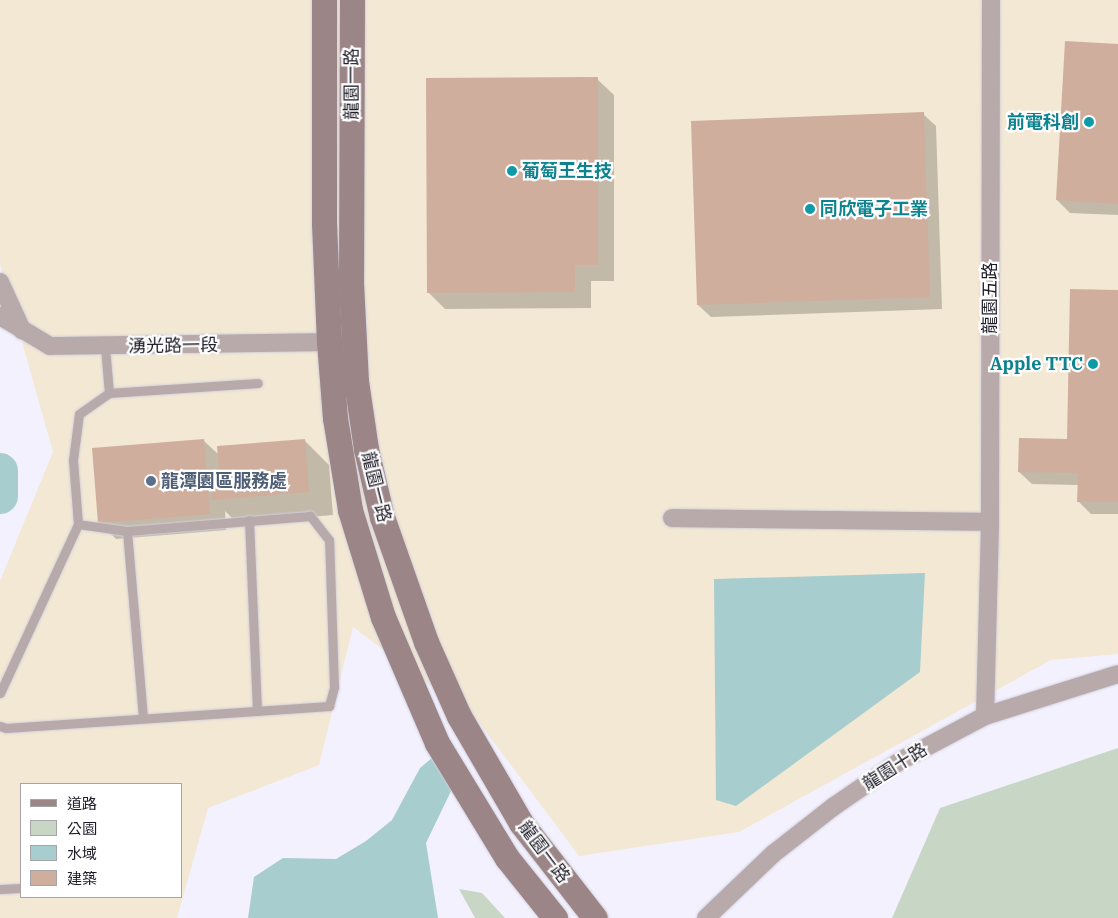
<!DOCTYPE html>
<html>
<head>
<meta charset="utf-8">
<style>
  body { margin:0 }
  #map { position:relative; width:1118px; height:918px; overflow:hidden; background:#f3f1fe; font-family:"IBM Plex Serif","Noto Sans TC",serif }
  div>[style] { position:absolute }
  .industrial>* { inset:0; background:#f3e8d3 }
  .green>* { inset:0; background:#c8d6c6 }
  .water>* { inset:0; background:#a7cdcf }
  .shadow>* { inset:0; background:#0003 }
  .river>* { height:36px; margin:-18px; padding:0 18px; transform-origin:18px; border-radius:18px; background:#a7cdcf }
  .building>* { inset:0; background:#cfae9e }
  .roads { filter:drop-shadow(0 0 1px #d1cfdc) drop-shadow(0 0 1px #d1cfdc) }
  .lane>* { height:9px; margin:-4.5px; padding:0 4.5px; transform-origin:4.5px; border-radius:4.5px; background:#b8a9aa }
  .street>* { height:18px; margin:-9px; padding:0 9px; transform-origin:9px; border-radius:9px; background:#b8a9aa }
  .secondary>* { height:25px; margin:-12.5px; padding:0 12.5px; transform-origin:12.5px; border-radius:12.5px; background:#9b8587 }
  .dots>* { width:14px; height:14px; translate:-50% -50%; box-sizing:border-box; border:2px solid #fff; border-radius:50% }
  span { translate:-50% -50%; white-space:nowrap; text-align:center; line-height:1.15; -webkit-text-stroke:4.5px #fff; paint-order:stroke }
  .street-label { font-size:18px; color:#1e1c28 }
  .culture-label { font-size:18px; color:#0d838f; font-weight:700 }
  .right { translate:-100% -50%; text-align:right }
  .left { translate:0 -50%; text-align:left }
  .service-label { font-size:18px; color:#4e5e75; font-weight:700 }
  .legend { position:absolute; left:20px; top:783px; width:162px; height:115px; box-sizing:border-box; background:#fff; border:1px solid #a5a4a9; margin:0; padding:6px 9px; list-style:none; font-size:15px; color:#1e1c28 }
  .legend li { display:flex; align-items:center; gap:10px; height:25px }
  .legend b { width:25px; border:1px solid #a5a4a9 }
</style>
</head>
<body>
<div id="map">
  <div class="industrial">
    <div style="clip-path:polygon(evenodd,0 0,1118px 0,1118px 654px,1051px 660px,739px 832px,579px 856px,478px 721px,353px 627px,319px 765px,208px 808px,177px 918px,0 918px,0 581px,53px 452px,0 264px,0 0,21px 784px,181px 784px,181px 897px,21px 897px,21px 784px)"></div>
  </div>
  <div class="green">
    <div style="clip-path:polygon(1118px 748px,1118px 918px,892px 918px,940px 808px)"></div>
    <div style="clip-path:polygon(459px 889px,482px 893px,505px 918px,475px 918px)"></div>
  </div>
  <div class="water">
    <div style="clip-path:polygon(925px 573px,920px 672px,736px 806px,716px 800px,714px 579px)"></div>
    <div style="clip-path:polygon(432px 758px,452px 789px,426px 843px,438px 918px,248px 918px,254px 877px,283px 858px,336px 859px,366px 841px,392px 820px,420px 768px)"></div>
  </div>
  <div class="shadow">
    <div style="clip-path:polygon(1118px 45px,1118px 215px,1070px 213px,1057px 200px)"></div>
    <div style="clip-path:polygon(597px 79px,614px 95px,614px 281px,591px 281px,591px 308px,445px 309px,428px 292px)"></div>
    <div style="clip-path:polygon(923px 114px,936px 126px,942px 309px,711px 317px,698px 305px)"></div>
    <div style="clip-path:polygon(1118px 292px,1118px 514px,1091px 514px,1078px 501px,1079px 485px,1032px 484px,1019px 472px,1068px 440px)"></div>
    <div style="clip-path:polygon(203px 440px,219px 455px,305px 441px,329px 465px,333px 515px,237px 523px,225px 511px,226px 530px,116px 539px,100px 523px)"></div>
  </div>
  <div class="river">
    <div style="left:0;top:471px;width:25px;rotate:90deg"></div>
  </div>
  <div class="building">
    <div style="clip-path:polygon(1065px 41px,1118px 44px,1118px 204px,1056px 200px)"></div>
    <div style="clip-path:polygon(598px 77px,598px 265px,575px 265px,575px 292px,427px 293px,426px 78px)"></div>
    <div style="clip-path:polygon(924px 112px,930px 297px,697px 305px,691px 121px)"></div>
    <div style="clip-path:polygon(1070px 289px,1118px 290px,1118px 502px,1077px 502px,1078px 473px,1018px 472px,1019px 438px,1067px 439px)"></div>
    <div style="clip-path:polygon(204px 439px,210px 514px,98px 523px,92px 448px)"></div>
    <div style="clip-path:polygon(305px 439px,309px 492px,212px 500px,210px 473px,219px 473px,217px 446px)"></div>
  </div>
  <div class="roads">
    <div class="lane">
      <div style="left:109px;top:393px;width:149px;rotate:-3.8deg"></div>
      <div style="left:249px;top:520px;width:191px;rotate:87.6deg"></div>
      <div style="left:127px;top:531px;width:188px;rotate:85.1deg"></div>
      <div style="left:0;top:693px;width:186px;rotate:-65.2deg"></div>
      <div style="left:78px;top:524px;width:64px;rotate:-94.5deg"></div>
      <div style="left:73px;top:460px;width:46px;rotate:-82.6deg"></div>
      <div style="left:79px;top:414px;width:37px;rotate:-35deg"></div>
      <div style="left:109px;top:393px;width:46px;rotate:-95deg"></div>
      <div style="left:0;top:726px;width:6px;rotate:18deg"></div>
      <div style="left:6px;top:728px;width:324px;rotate:-3.9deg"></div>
      <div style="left:329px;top:706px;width:20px;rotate:-75deg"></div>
      <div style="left:334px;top:687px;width:147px;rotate:-91.9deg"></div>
      <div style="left:329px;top:540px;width:31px;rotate:-128deg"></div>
      <div style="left:310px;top:516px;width:184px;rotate:175.3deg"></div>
      <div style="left:127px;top:531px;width:49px;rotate:-171.9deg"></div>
      <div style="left:0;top:889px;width:21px;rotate:-3deg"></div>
    </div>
    <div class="street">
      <div style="left:0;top:282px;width:53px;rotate:65.4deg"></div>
      <div style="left:0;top:316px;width:58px;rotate:31deg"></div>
      <div style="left:50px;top:346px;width:291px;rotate:-0.8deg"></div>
      <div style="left:672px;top:518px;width:318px;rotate:0.7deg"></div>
      <div style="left:985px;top:716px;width:194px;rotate:-88.5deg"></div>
      <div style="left:990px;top:522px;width:522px;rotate:-89.89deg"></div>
      <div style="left:706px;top:918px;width:93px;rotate:-43.7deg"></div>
      <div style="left:773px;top:854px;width:76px;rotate:-38.1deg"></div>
      <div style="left:833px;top:807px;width:81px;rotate:-34.5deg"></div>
      <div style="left:900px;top:761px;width:96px;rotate:-27.9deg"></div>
      <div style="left:985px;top:716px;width:139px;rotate:-17.5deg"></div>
    </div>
    <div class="secondary">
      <div style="left:324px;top:0;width:223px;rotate:90deg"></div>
      <div style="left:324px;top:223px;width:119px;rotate:87.6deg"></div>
      <div style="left:329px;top:342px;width:76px;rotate:85.5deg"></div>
      <div style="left:335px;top:418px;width:93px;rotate:80.7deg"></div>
      <div style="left:350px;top:510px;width:112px;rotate:72.9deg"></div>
      <div style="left:383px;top:617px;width:137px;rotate:66.8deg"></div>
      <div style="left:437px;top:743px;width:135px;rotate:58.7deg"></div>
      <div style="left:507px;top:858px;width:77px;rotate:51.3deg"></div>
      <div style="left:352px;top:0;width:283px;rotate:90.2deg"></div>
      <div style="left:351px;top:283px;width:98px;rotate:87.1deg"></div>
      <div style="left:356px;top:381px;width:69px;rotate:81.6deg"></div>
      <div style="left:366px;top:449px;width:70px;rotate:76.8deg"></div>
      <div style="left:382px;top:517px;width:133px;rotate:70.6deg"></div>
      <div style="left:426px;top:642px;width:81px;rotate:66deg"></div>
      <div style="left:459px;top:716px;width:124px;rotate:59.9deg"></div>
      <div style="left:521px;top:823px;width:120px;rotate:52.1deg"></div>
    </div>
  </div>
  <div class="dots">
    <div style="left:1089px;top:122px;background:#0f9aa8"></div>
    <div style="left:512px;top:171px;background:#0f9aa8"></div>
    <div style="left:810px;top:209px;background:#0f9aa8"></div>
    <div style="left:1093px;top:364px;background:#0f9aa8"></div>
    <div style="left:151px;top:481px;background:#5c6f8a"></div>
  </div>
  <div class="street-label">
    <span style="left:352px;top:84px;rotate:-90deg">龍園一路</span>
    <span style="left:990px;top:298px;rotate:-90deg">龍園五路</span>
    <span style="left:173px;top:346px;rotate:-1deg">湧光路一段</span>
    <span style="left:376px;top:487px;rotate:76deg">龍園一路</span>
    <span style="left:895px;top:767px;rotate:-32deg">龍園十路</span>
    <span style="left:544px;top:852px;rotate:53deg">龍園一路</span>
  </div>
  <div class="culture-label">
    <span class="right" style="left:1079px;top:122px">前電科創</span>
    <span class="left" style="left:522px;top:171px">葡萄王生技</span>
    <span class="left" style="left:820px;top:209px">同欣電子工業</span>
    <span class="right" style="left:1083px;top:364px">Apple TTC</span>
  </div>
  <div class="service-label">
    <span class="left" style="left:161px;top:481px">龍潭園區服務處</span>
  </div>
  <ul class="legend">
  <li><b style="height:6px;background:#9b8587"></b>道路</li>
  <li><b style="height:14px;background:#c8d6c6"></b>公園</li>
  <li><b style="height:14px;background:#a7cdcf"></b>水域</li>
  <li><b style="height:14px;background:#cfae9e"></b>建築</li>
  </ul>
</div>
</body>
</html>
